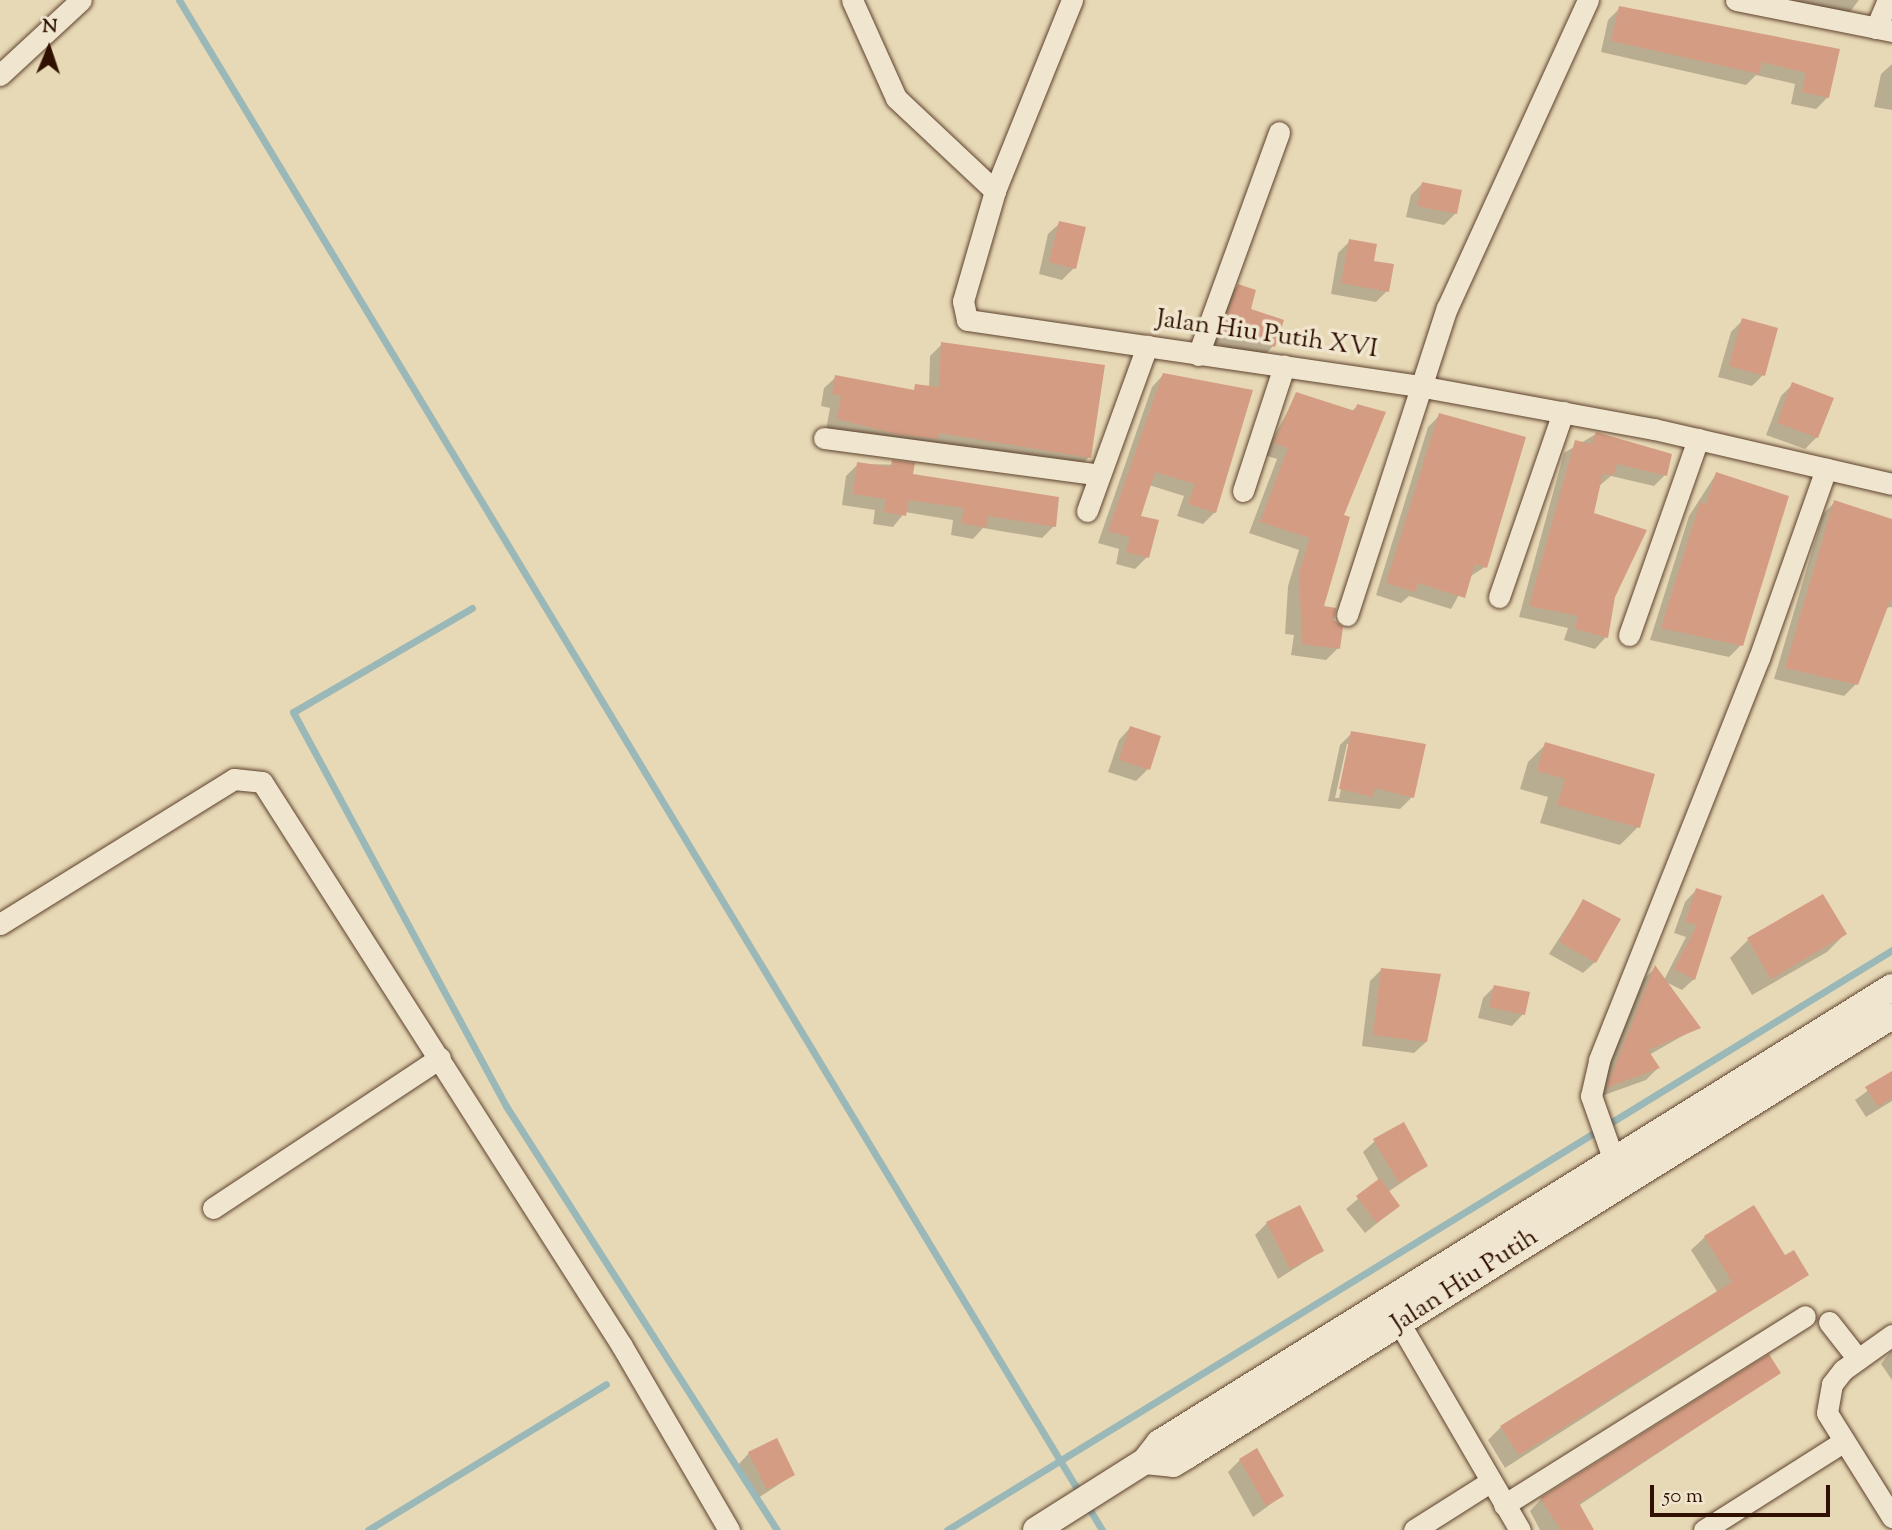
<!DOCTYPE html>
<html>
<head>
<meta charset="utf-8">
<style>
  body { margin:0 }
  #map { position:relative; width:1892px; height:1530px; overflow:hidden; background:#e8d9b6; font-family:"Sorts Mill Goudy",serif }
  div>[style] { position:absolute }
  .shadow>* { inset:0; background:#0003 }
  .stream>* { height:7px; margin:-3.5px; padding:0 3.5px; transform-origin:3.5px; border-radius:3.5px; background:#9bb8b8 }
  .building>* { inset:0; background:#d49d83 }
  .roads { filter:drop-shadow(0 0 2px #5e422e) drop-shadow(0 0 2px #5e422e) }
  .minor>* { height:21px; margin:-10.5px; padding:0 10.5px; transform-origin:10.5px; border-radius:10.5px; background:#f0e6d0 }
  .tertiary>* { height:26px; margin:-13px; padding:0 13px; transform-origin:13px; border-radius:13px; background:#f0e6d0 }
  span { translate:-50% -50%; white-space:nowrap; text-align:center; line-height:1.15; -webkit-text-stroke:7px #f0e6d0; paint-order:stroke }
  .street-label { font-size:26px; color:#301000 }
  .north { position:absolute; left:14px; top:14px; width:70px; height:70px; -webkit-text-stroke:5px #f0e6d0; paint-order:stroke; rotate:2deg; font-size:19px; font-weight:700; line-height:28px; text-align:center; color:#301000 }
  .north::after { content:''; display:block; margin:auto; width:24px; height:32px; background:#301000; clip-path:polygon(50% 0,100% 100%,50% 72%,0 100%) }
  .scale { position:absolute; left:1650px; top:1485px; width:180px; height:32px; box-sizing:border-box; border:4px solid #301000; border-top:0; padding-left:9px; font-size:21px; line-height:24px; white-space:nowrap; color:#301000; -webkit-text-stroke:5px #f0e6d0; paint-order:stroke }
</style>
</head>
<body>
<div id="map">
  <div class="shadow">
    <div style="clip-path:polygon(1789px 0,1859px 0,1843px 21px)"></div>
    <div style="clip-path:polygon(1620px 8px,1838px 51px,1828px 97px,1816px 109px,1791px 104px,1795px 84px,1756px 75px,1746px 85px,1601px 52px,1608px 20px)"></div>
    <div style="clip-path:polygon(1892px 64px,1892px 110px,1874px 107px,1881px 74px)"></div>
    <div style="clip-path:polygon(1422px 184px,1456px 213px,1444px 225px,1406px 217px,1411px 195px)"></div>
    <div style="clip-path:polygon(1060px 223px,1074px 268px,1062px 280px,1039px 274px,1048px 234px)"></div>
    <div style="clip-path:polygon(1350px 241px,1387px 291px,1376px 302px,1331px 294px,1338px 253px)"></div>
    <div style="clip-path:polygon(1238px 286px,1273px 346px,1262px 358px,1210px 342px,1226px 298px)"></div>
    <div style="clip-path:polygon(1743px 320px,1763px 375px,1752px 386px,1718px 377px,1731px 332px)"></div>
    <div style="clip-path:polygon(942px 344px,1089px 457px,1078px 469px,826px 430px,830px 408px,821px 406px,824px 388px,836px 377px,910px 391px,929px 388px,930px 356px)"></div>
    <div style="clip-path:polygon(1163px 375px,1215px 512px,1203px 524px,1177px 516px,1184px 496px,1149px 485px,1139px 517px,1147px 557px,1135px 569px,1116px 564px,1119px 549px,1098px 543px,1152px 387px)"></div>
    <div style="clip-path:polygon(1793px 384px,1817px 437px,1805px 449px,1766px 435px,1781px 396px)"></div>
    <div style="clip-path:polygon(1297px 394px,1351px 412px,1357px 406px,1321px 607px,1333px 621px,1338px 648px,1326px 660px,1291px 655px,1294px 635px,1285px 634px,1288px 586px,1299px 550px,1249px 533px,1277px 459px,1264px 455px)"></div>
    <div style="clip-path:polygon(1440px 415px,1485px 567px,1469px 577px,1451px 609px,1409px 596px,1401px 603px,1376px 595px,1428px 427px)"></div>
    <div style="clip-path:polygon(1596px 434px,1665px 475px,1654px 486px,1611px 476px,1599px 486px,1592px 514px,1644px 531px,1613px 596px,1606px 637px,1595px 649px,1564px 640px,1568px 628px,1519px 617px,1564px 453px)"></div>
    <div style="clip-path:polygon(858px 464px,913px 465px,911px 475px,1054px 526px,1042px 538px,983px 528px,973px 539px,951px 535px,953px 520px,905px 512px,893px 527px,873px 524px,875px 510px,842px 505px,846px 476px)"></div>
    <div style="clip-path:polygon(1716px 474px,1741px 645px,1729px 657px,1650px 640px,1689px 516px)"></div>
    <div style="clip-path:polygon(1835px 502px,1892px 520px,1892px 607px,1883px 608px,1856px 684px,1844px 696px,1774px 679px,1823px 514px)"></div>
    <div style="clip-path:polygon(1130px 728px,1148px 769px,1136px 781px,1108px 772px,1119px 740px)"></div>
    <div style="clip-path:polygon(evenodd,1352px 733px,1412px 797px,1400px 809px,1328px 801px,1340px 745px,1352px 733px,1347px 744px,1351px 744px,1339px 798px,1335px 798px,1347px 744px)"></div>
    <div style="clip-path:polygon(1546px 744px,1638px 827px,1620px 845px,1540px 823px,1548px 797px,1520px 789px,1528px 762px)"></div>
    <div style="clip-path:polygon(1696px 890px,1720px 897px,1694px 979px,1682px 990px,1666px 982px,1698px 1027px,1649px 1055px,1658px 1068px,1646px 1080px,1596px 1098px,1644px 979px,1655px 968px,1664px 980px,1686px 937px,1674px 933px,1685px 902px)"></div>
    <div style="clip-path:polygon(1822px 896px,1845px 934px,1827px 952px,1752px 995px,1730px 958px,1748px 940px)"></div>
    <div style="clip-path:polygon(1583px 901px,1595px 962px,1583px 973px,1549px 954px)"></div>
    <div style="clip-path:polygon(1382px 969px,1426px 1042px,1414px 1053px,1362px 1046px,1370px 981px)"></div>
    <div style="clip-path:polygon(1494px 987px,1523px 1014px,1512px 1026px,1478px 1018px,1483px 998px)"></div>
    <div style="clip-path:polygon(1892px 1073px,1892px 1101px,1866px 1117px,1855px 1100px)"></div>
    <div style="clip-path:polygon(1375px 1141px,1426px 1166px,1388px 1192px,1398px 1206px,1365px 1233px,1346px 1209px,1379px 1181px,1363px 1152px)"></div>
    <div style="clip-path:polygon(1267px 1223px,1322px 1251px,1278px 1279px,1255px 1235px)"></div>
    <div style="clip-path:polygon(1705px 1237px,1784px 1257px,1807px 1275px,1505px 1468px,1488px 1440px,1501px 1427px,1718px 1293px,1691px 1250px)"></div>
    <div style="clip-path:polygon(1892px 1350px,1892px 1380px,1881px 1364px)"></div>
    <div style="clip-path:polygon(1779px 1373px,1578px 1506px,1592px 1530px,1540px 1530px,1530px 1511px,1541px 1499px)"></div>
    <div style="clip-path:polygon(749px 1453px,793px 1475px,755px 1500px,738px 1465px)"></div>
    <div style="clip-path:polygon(1240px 1460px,1282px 1496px,1253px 1517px,1228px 1472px)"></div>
  </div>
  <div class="stream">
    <div style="left:179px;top:0;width:1746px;rotate:58.9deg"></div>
    <div style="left:472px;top:608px;width:207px;rotate:149.8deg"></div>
    <div style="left:293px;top:712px;width:448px;rotate:61.6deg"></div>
    <div style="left:506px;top:1106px;width:503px;rotate:57.42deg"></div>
    <div style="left:1087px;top:1505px;width:29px;rotate:59deg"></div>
    <div style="left:368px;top:1530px;width:279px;rotate:-31.5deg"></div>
    <div style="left:947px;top:1530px;width:1109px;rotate:-31.54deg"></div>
  </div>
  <div class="building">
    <div style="clip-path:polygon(1619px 6px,1840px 49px,1829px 98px,1802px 92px,1806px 73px,1762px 62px,1759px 74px,1611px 41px)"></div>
    <div style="clip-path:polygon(1422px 182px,1462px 190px,1457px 214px,1417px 206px)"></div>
    <div style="clip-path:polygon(1059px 221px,1086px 227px,1076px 269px,1049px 262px)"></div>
    <div style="clip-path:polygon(1349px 239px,1377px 244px,1374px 261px,1394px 264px,1389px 292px,1341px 283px)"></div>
    <div style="clip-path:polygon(1238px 284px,1256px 290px,1251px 309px,1284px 320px,1275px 347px,1221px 331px)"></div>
    <div style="clip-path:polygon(1742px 318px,1778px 328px,1765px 376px,1729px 366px)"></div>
    <div style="clip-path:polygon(941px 342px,1105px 365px,1091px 458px,939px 433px,938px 439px,896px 434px,837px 419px,841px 396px,832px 394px,835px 375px,914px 390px,915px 384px,939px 387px)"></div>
    <div style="clip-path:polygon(1163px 373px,1253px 390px,1216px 513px,1188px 504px,1195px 484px,1155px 472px,1141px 516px,1159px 520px,1149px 558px,1126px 552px,1130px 537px,1108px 531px)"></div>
    <div style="clip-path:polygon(1792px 382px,1834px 398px,1818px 438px,1777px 423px)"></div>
    <div style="clip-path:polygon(1296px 392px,1355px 411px,1357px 404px,1386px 412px,1344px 515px,1350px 517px,1324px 606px,1336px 608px,1334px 620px,1343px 627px,1340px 649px,1302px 644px,1299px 573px,1310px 538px,1260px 522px,1288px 448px,1274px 443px)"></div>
    <div style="clip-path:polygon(1439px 413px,1526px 437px,1487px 568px,1475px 564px,1465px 598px,1418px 583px,1415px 592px,1386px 583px)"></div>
    <div style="clip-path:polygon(1596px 432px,1672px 454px,1667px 476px,1617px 464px,1613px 476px,1603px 473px,1594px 513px,1647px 530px,1615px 597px,1608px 638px,1575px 629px,1578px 616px,1529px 606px,1575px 440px,1592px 444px)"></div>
    <div style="clip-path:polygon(892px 460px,915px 463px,913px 474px,1059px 497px,1056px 527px,988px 516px,986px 528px,961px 523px,964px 508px,909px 500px,906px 516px,884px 512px,886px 499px,853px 494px,857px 462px,891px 467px)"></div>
    <div style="clip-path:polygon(1716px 472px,1789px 496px,1743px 646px,1661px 628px,1700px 502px,1706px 504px)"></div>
    <div style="clip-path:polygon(1834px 500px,1892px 519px,1892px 596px,1858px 685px,1785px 668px)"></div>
    <div style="clip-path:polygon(1130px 726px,1161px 736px,1150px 770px,1119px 760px)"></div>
    <div style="clip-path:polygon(1351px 731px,1426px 744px,1414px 798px,1375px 788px,1373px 797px,1339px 789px)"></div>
    <div style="clip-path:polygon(1545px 742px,1655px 774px,1640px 828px,1557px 805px,1565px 779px,1537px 771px)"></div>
    <div style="clip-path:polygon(1696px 888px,1722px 896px,1695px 980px,1674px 969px,1697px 925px,1685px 922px)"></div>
    <div style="clip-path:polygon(1823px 894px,1847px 934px,1771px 979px,1747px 938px)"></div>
    <div style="clip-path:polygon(1583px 899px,1621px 919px,1596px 963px,1559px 942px)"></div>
    <div style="clip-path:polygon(1655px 965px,1701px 1028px,1648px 1050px,1660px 1068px,1606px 1088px)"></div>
    <div style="clip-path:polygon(1381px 968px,1441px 974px,1427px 1042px,1373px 1035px)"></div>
    <div style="clip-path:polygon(1494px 985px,1530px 992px,1525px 1015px,1489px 1007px)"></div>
    <div style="clip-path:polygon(1892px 1071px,1892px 1098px,1878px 1107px,1865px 1087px)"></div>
    <div style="clip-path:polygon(1404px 1122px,1428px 1166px,1399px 1183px,1373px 1139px)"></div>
    <div style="clip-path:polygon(1380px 1178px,1400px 1206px,1377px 1223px,1356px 1196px)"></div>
    <div style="clip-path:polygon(1300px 1205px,1324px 1251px,1290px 1269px,1266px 1222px)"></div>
    <div style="clip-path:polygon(1754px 1205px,1785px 1255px,1794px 1250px,1809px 1275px,1519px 1455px,1500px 1426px,1732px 1282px,1704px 1236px)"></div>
    <div style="clip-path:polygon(1769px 1354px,1781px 1373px,1579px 1503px,1594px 1530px,1561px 1530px,1540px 1498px)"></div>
    <div style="clip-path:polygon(777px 1438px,795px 1475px,767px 1490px,748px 1452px)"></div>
    <div style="clip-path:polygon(1257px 1448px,1284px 1496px,1266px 1506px,1239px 1459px)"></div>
  </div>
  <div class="roads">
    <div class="minor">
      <div style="left:852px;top:0;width:107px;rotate:65.8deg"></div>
      <div style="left:896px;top:98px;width:136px;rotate:43.2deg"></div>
      <div style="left:1072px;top:0;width:206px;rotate:112deg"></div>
      <div style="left:995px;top:191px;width:115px;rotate:106.2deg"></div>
      <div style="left:963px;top:301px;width:19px;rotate:78deg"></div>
      <div style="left:967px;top:320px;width:457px;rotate:8.3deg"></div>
      <div style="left:1419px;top:386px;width:239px;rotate:10.4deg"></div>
      <div style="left:1654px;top:429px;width:244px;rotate:13deg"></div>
      <div style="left:1736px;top:0;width:159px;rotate:11.2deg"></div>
      <div style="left:1876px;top:28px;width:30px;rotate:-67deg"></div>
      <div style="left:0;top:75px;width:110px;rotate:-42.8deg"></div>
      <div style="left:1198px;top:355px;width:237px;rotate:-70deg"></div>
      <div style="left:824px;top:438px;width:278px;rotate:7.6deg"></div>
      <div style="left:1243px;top:491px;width:132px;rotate:-71.8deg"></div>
      <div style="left:1087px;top:511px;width:176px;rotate:-70deg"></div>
      <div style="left:1499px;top:597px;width:196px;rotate:-70.9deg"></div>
      <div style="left:1347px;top:615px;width:323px;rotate:-72deg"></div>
      <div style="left:1447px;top:308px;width:339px;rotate:-65.4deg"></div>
      <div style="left:1629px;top:635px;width:208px;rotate:-70.6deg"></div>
      <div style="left:0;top:924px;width:275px;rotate:-31.8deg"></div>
      <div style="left:234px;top:779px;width:28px;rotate:6deg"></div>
      <div style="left:262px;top:782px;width:669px;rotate:57.45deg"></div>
      <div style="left:622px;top:1346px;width:213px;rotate:59.8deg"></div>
      <div style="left:1613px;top:1158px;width:66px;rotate:-109.5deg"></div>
      <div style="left:1591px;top:1096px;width:37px;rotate:-77deg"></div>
      <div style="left:1599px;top:1060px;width:433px;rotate:-68.3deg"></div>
      <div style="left:1759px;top:658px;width:201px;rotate:-70.5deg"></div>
      <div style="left:213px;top:1208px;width:272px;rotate:-33.5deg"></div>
      <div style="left:1829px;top:1322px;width:47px;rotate:51.9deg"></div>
      <div style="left:1400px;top:1324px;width:238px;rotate:59.8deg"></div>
      <div style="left:1892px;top:1335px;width:60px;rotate:144.5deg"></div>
      <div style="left:1843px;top:1370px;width:18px;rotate:128deg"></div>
      <div style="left:1832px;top:1384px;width:29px;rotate:100deg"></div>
      <div style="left:1827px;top:1413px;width:123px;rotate:58deg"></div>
      <div style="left:1504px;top:1505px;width:355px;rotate:-32.1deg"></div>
      <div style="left:1414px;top:1530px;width:90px;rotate:-32.3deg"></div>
      <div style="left:1704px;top:1530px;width:166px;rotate:-32.4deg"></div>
    </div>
    <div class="tertiary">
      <div style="left:1145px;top:1461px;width:23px;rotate:-52deg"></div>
      <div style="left:1159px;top:1443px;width:863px;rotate:-31.89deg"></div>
      <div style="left:1036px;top:1530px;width:129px;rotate:-32.3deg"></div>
      <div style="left:1145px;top:1461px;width:28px;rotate:6deg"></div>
      <div style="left:1173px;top:1464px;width:17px;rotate:-31deg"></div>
      <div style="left:1188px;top:1455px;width:830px;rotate:-31.95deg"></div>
    </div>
  </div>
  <div class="street-label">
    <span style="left:1267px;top:335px;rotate:8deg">Jalan Hiu Putih XVI</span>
    <span style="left:1465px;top:1281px;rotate:-33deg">Jalan Hiu Putih</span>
  </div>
  <div class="north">N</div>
  <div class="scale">50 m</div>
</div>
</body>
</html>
